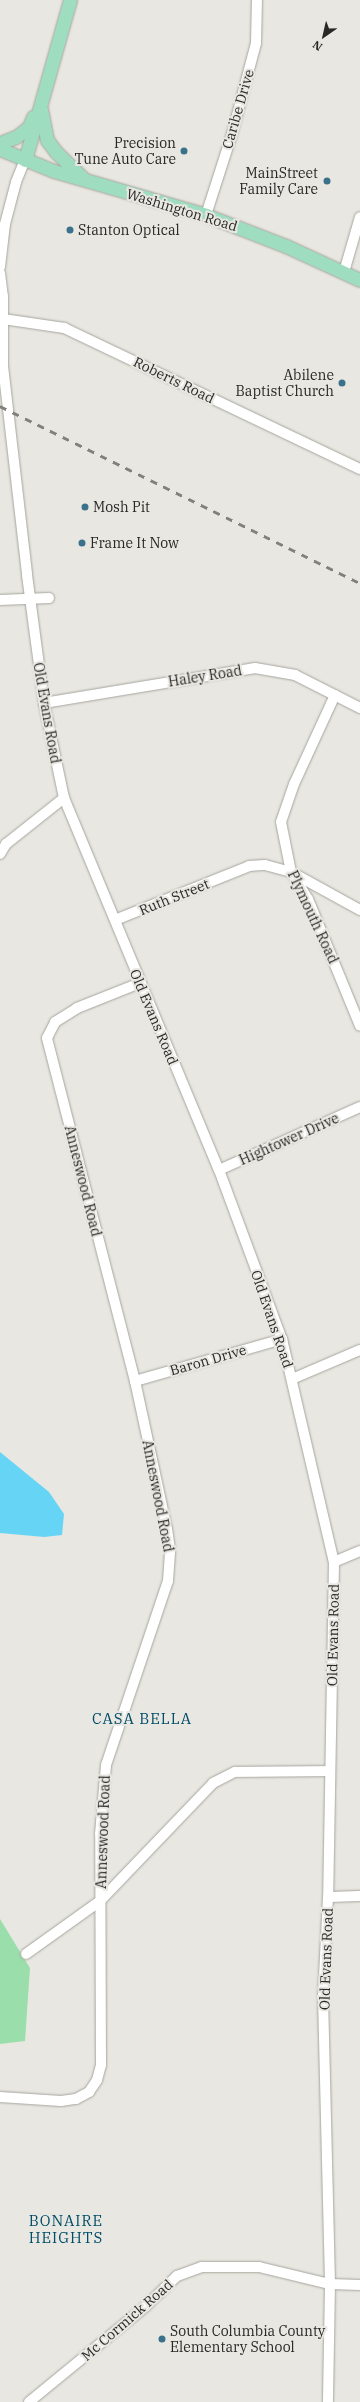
<!DOCTYPE html>
<html>
<head>
<meta charset="utf-8">
<style>
  body { margin:0 }
  #map { position:relative; width:360px; height:2402px; overflow:hidden; background:#e8e7e1; font-family:"IBM Plex Serif",serif }
  div>[style] { position:absolute }
  .green>* { inset:0; background:#9adeab }
  .water>* { inset:0; background:#66d5f5 }
  .roads { filter:drop-shadow(0 0 1px #a6a59f) drop-shadow(0 0 1px #a6a59f) }
  .minor>* { height:10px; margin:-5px; padding:0 5px; transform-origin:5px; border-radius:5px; background:#fff }
  .major>* { height:13px; margin:-6.5px; padding:0 6.5px; transform-origin:6.5px; border-radius:6.5px; background:#9fddc0 }
  .rail>* { height:2.5px; margin-top:-1.25px; transform-origin:0; background:repeating-linear-gradient(90deg,#81807c 0 7px,transparent 0 14px) }
  .dots>* { width:11px; height:11px; translate:-50% -50%; box-sizing:border-box; border:2px solid #e8e7e1; border-radius:50% }
  span { translate:-50% -50%; white-space:nowrap; text-align:center; line-height:1.15; -webkit-text-stroke:4px #e8e7e1; paint-order:stroke }
  .street-label { font-size:14px; color:#292826 }
  .poi-label { font-size:14px; color:#292826 }
  .right { translate:-100% -50%; text-align:right }
  .left { translate:0 -50%; text-align:left }
  .neighbourhood-label { font-size:15px; color:#004c68; letter-spacing:1px }
  .north { position:absolute; left:304px; top:16px; width:40px; height:40px; -webkit-text-stroke:3px #e8e7e1; paint-order:stroke; rotate:214deg; font-size:11px; font-weight:700; line-height:16px; text-align:center; color:#292826 }
  .north::after { content:''; display:block; margin:auto; width:14px; height:18px; background:#292826; clip-path:polygon(50% 0,100% 100%,50% 72%,0 100%) }
</style>
</head>
<body>
<div id="map">
  <div class="green">
    <div style="clip-path:polygon(0 1919px,30px 1968px,25px 2041px,0 2044px)"></div>
  </div>
  <div class="water">
    <div style="clip-path:polygon(0 1452px,49px 1492px,64px 1514px,62px 1535px,44px 1537px,0 1533px)"></div>
  </div>
  <div class="roads">
    <div class="minor">
      <div style="left:206px;top:215px;width:85px;rotate:-72.2deg"></div>
      <div style="left:232px;top:134px;width:94px;rotate:-75.2deg"></div>
      <div style="left:256px;top:43px;width:43px;rotate:-88.7deg"></div>
      <div style="left:0;top:267px;width:43px;rotate:-83.4deg"></div>
      <div style="left:5px;top:224px;width:43px;rotate:-75.3deg"></div>
      <div style="left:16px;top:182px;width:24px;rotate:-68deg"></div>
      <div style="left:344px;top:272px;width:57px;rotate:-73.8deg"></div>
      <div style="left:0;top:273px;width:23px;rotate:83deg"></div>
      <div style="left:3px;top:296px;width:70px;rotate:90deg"></div>
      <div style="left:3px;top:366px;width:210px;rotate:83.4deg"></div>
      <div style="left:27px;top:575px;width:129px;rotate:82.4deg"></div>
      <div style="left:44px;top:703px;width:97px;rotate:78.1deg"></div>
      <div style="left:64px;top:798px;width:403px;rotate:67.4deg"></div>
      <div style="left:219px;top:1170px;width:180px;rotate:69.6deg"></div>
      <div style="left:282px;top:1339px;width:229px;rotate:76.9deg"></div>
      <div style="left:334px;top:1562px;width:335px;rotate:91deg"></div>
      <div style="left:328px;top:1897px;width:100px;rotate:92.9deg"></div>
      <div style="left:323px;top:1997px;width:287px;rotate:88.6deg"></div>
      <div style="left:330px;top:2284px;width:118px;rotate:91deg"></div>
      <div style="left:3px;top:319px;width:62px;rotate:8.4deg"></div>
      <div style="left:64px;top:328px;width:328px;rotate:25.5deg"></div>
      <div style="left:0;top:600px;width:49px;rotate:-2.3deg"></div>
      <div style="left:335px;top:695px;width:98px;rotate:114.7deg"></div>
      <div style="left:294px;top:784px;width:40px;rotate:108.9deg"></div>
      <div style="left:281px;top:822px;width:51px;rotate:78.7deg"></div>
      <div style="left:291px;top:872px;width:32px;rotate:58deg"></div>
      <div style="left:308px;top:899px;width:137px;rotate:67.7deg"></div>
      <div style="left:44px;top:703px;width:214px;rotate:-9.4deg"></div>
      <div style="left:255px;top:668px;width:41px;rotate:9.9deg"></div>
      <div style="left:295px;top:675px;width:73px;rotate:26.9deg"></div>
      <div style="left:0;top:854px;width:12px;rotate:-59deg"></div>
      <div style="left:6px;top:844px;width:74px;rotate:-38.4deg"></div>
      <div style="left:115px;top:920px;width:144px;rotate:-21.9deg"></div>
      <div style="left:249px;top:866px;width:16px;rotate:-4deg"></div>
      <div style="left:265px;top:865px;width:27px;rotate:15deg"></div>
      <div style="left:291px;top:872px;width:79px;rotate:28.8deg"></div>
      <div style="left:219px;top:1170px;width:154px;rotate:-24.1deg"></div>
      <div style="left:292px;top:1379px;width:74px;rotate:-23.1deg"></div>
      <div style="left:135px;top:1381px;width:153px;rotate:-15.9deg"></div>
      <div style="left:334px;top:1562px;width:28px;rotate:-23deg"></div>
      <div style="left:328px;top:1897px;width:32px;rotate:-2deg"></div>
      <div style="left:26px;top:1954px;width:91px;rotate:-35.6deg"></div>
      <div style="left:100px;top:1901px;width:163px;rotate:-46.2deg"></div>
      <div style="left:213px;top:1783px;width:25px;rotate:-27deg"></div>
      <div style="left:235px;top:1772px;width:95px;rotate:-0.6deg"></div>
      <div style="left:0;top:2097px;width:61px;rotate:3.8deg"></div>
      <div style="left:61px;top:2101px;width:15px;rotate:-8deg"></div>
      <div style="left:76px;top:2099px;width:15px;rotate:-28deg"></div>
      <div style="left:89px;top:2092px;width:14px;rotate:-56deg"></div>
      <div style="left:97px;top:2080px;width:16px;rotate:-75deg"></div>
      <div style="left:101px;top:2065px;width:231px;rotate:-90.2deg"></div>
      <div style="left:100px;top:1834px;width:69px;rotate:-85deg"></div>
      <div style="left:106px;top:1765px;width:194px;rotate:-71.4deg"></div>
      <div style="left:168px;top:1581px;width:31px;rotate:-86deg"></div>
      <div style="left:170px;top:1550px;width:21px;rotate:-98deg"></div>
      <div style="left:167px;top:1529px;width:151px;rotate:-102.2deg"></div>
      <div style="left:135px;top:1381px;width:354px;rotate:-104.4deg"></div>
      <div style="left:47px;top:1038px;width:18px;rotate:-63deg"></div>
      <div style="left:55px;top:1022px;width:26px;rotate:-32deg"></div>
      <div style="left:77px;top:1008px;width:68px;rotate:-21.6deg"></div>
      <div style="left:29px;top:2402px;width:150px;rotate:-39.3deg"></div>
      <div style="left:145px;top:2307px;width:45px;rotate:-44.1deg"></div>
      <div style="left:177px;top:2276px;width:27px;rotate:-20deg"></div>
      <div style="left:202px;top:2267px;width:57px"></div>
      <div style="left:259px;top:2267px;width:73px;rotate:13.5deg"></div>
      <div style="left:330px;top:2284px;width:30px;rotate:2deg"></div>
    </div>
    <div class="major">
      <div style="left:41px;top:109px;width:32px;rotate:79deg"></div>
      <div style="left:47px;top:140px;width:15px;rotate:53deg"></div>
      <div style="left:56px;top:152px;width:39px;rotate:44deg"></div>
      <div style="left:0;top:143px;width:17px;rotate:-21deg"></div>
      <div style="left:16px;top:137px;width:16px;rotate:-38deg"></div>
      <div style="left:29px;top:127px;width:11px;rotate:-68deg"></div>
      <div style="left:0;top:149px;width:58px;rotate:22.2deg"></div>
      <div style="left:54px;top:171px;width:158px;rotate:16.1deg"></div>
      <div style="left:206px;top:215px;width:86px;rotate:21.2deg"></div>
      <div style="left:286px;top:246px;width:81px;rotate:24.7deg"></div>
      <div style="left:25px;top:160px;width:166px;rotate:-74.3deg"></div>
    </div>
  </div>
  <div class="rail">
    <div style="left:0;top:406px;width:401px;rotate:26.2deg"></div>
  </div>
  <div class="dots">
    <div style="left:184px;top:151px;background:#3a728c"></div>
    <div style="left:327px;top:181px;background:#3a728c"></div>
    <div style="left:70px;top:230px;background:#3a728c"></div>
    <div style="left:342px;top:383px;background:#3a728c"></div>
    <div style="left:85px;top:507px;background:#3a728c"></div>
    <div style="left:82px;top:543px;background:#3a728c"></div>
    <div style="left:162px;top:2339px;background:#3a728c"></div>
  </div>
  <div class="street-label">
    <span style="left:238px;top:109px;rotate:-74deg">Caribe Drive</span>
    <span style="left:182px;top:210px;rotate:17deg">Washington Road</span>
    <span style="left:174px;top:380px;rotate:26deg">Roberts Road</span>
    <span style="left:205px;top:676px;rotate:-9deg">Haley Road</span>
    <span style="left:47px;top:713px;rotate:80deg">Old Evans Road</span>
    <span style="left:174px;top:897px;rotate:-22deg">Ruth Street</span>
    <span style="left:313px;top:917px;rotate:65deg">Plymouth Road</span>
    <span style="left:154px;top:1017px;rotate:67deg">Old Evans Road</span>
    <span style="left:289px;top:1139px;rotate:-24deg">Hightower Drive</span>
    <span style="left:83px;top:1181px;rotate:76deg">Anneswood Road</span>
    <span style="left:272px;top:1319px;rotate:71deg">Old Evans Road</span>
    <span style="left:208px;top:1360px;rotate:-16deg">Baron Drive</span>
    <span style="left:158px;top:1496px;rotate:79deg">Anneswood Road</span>
    <span style="left:333px;top:1635px;rotate:-89deg">Old Evans Road</span>
    <span style="left:103px;top:1832px;rotate:-88deg">Anneswood Road</span>
    <span style="left:326px;top:1959px;rotate:-88deg">Old Evans Road</span>
    <span style="left:127px;top:2320px;rotate:-41deg">Mc Cormick Road</span>
  </div>
  <div class="poi-label">
    <span class="right" style="left:176px;top:151px">Precision<br>Tune Auto Care</span>
    <span class="right" style="left:318px;top:181px">MainStreet<br>Family Care</span>
    <span class="left" style="left:78px;top:230px">Stanton Optical</span>
    <span class="right" style="left:334px;top:383px">Abilene<br>Baptist Church</span>
    <span class="left" style="left:93px;top:507px">Mosh Pit</span>
    <span class="left" style="left:90px;top:543px">Frame It Now</span>
    <span class="left" style="left:170px;top:2339px">South Columbia County<br>Elementary School</span>
  </div>
  <div class="neighbourhood-label">
    <span style="left:142px;top:1719px">CASA BELLA</span>
    <span style="left:66px;top:2229px">BONAIRE<br>HEIGHTS</span>
  </div>
  <div class="north">N</div>
</div>
</body>
</html>
